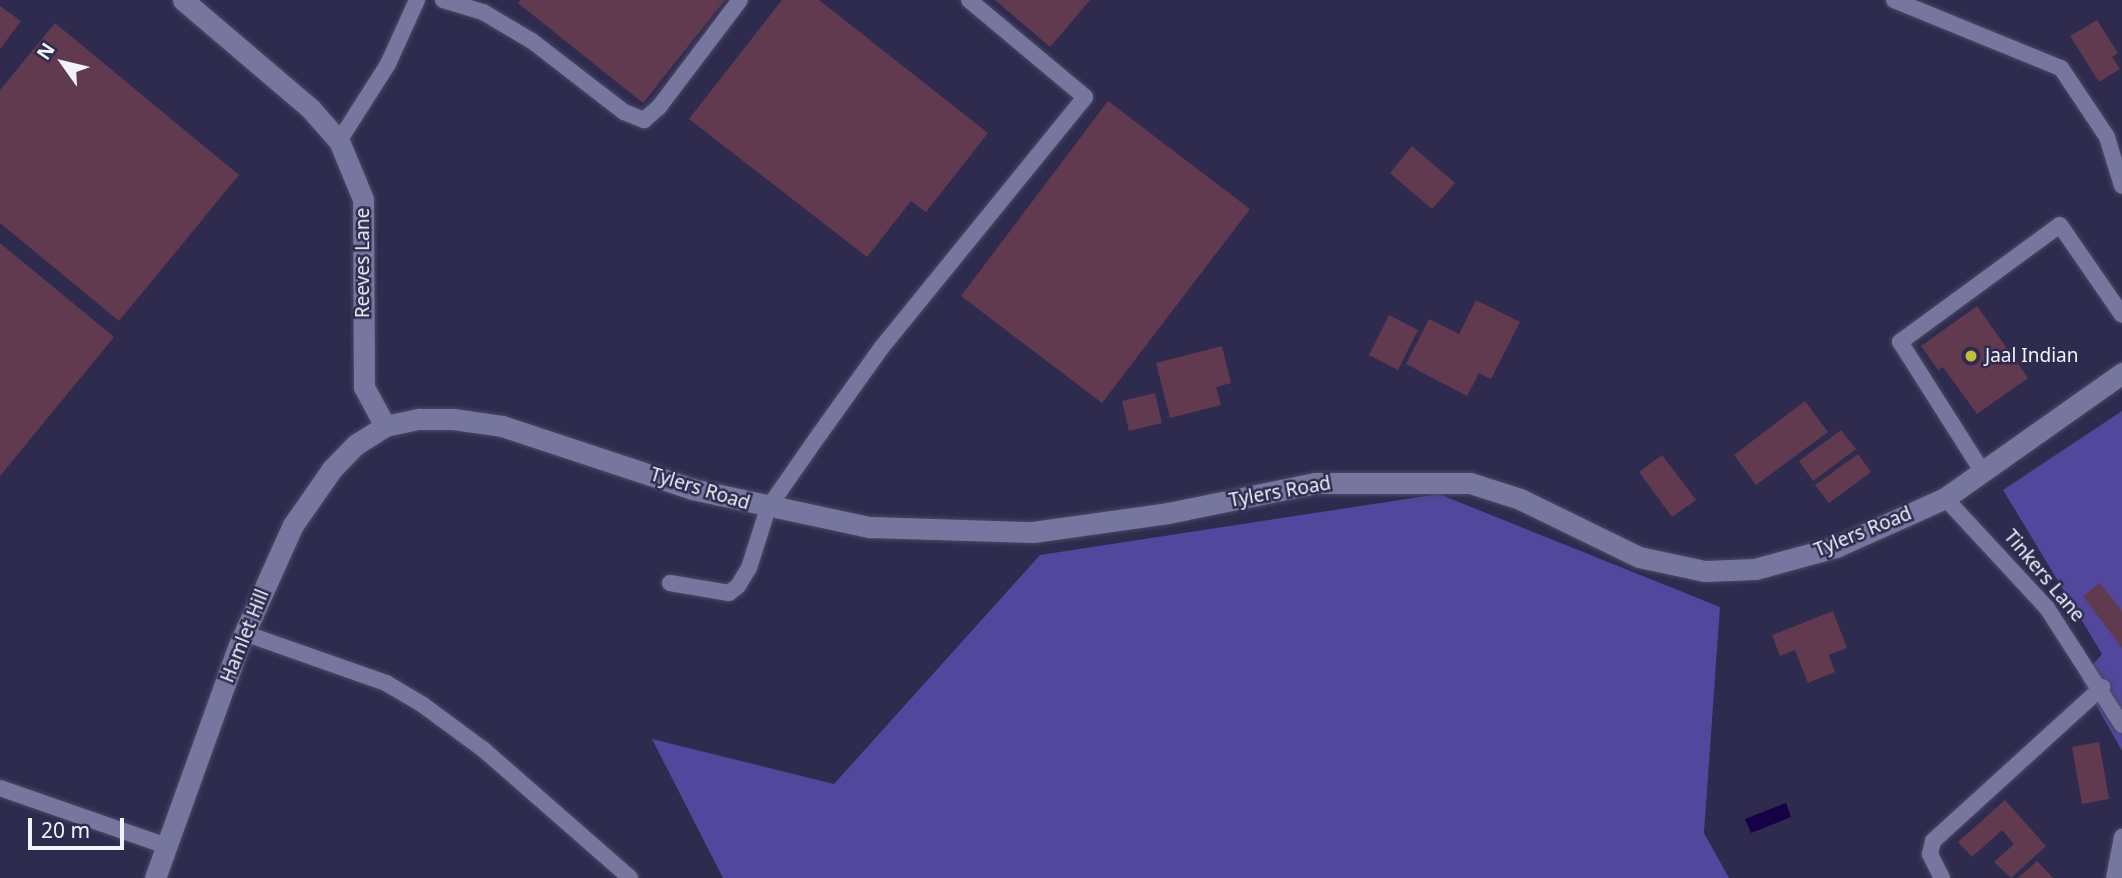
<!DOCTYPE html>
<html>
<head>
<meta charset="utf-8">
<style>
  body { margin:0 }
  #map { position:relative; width:2122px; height:878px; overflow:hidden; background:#2e2b4f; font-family:"Noto Sans",sans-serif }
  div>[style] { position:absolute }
  .green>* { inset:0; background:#52479c }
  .water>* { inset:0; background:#160046 }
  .building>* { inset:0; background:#613a50 }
  .roads { filter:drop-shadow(0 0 2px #4b4864) drop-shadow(0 0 2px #4b4864) }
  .lane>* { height:16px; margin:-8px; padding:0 8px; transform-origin:8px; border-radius:8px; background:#77769f }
  .street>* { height:21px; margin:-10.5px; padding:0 10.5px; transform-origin:10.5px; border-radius:10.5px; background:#77769f }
  .secondary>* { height:21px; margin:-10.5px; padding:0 10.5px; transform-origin:10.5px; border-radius:10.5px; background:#77769f }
  .dots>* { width:19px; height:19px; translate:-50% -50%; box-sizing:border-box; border:4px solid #2e2b4f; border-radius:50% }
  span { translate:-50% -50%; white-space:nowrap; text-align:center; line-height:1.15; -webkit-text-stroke:5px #2e2b4f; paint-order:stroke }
  .street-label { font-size:19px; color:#f2f2fc }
  .poi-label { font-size:19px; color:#f2f2fc }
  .left { translate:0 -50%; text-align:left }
  .north { position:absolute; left:28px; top:28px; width:70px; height:70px; -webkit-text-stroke:5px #2e2b4f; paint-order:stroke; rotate:304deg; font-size:19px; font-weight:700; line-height:28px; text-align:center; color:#f2f2fc }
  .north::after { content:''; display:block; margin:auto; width:24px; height:32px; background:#f2f2fc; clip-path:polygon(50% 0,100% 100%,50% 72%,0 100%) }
  .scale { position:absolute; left:28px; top:818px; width:96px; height:32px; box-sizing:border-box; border:4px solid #f2f2fc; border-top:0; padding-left:9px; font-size:21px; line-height:24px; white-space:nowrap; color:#f2f2fc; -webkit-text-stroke:5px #2e2b4f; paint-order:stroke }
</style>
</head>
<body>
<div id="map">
  <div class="green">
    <div style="clip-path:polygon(2122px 411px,2122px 751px,2081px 678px,2102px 654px,2003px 490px)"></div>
    <div style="clip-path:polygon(1439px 494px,1720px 607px,1704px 833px,1729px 878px,723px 878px,652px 739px,834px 784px,1040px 555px)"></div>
  </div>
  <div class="water">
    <div style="clip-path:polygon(1786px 803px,1791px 817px,1751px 833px,1745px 819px)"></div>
  </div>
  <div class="building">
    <div style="clip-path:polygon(521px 0,725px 0,643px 103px,518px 3px)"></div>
    <div style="clip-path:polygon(782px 0,819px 0,988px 133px,926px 212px,911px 201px,867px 257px,689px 119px)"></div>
    <div style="clip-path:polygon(995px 0,1090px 0,1050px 47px)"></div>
    <div style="clip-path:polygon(0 6px,21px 21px,0 49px)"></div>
    <div style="clip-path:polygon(2097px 20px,2118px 53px,2112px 57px,2120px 69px,2099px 82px,2070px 36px)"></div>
    <div style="clip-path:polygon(55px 23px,239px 175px,119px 321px,0 223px,0 90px)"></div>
    <div style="clip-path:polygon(1108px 101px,1250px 209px,1102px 403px,961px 296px)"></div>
    <div style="clip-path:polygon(1412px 146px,1455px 183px,1432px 209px,1390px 173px)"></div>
    <div style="clip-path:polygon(0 243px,114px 337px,0 476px)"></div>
    <div style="clip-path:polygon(1476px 300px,1520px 322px,1491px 379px,1479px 373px,1467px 396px,1406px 364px,1429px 319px,1459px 334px)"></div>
    <div style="clip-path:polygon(1977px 306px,2028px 378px,1977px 414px,1943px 367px,1938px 370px,1921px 346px)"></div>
    <div style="clip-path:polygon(1389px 315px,1418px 330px,1398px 370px,1369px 355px)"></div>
    <div style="clip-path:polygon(1222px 346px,1231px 383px,1216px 387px,1221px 405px,1170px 418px,1156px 363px)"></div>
    <div style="clip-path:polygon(1155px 393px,1162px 423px,1129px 431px,1122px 401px)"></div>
    <div style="clip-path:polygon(1805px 401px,1828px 432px,1756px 485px,1734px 455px)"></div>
    <div style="clip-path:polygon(1841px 430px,1856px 449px,1813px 481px,1799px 461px)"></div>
    <div style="clip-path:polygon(1858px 454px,1871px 472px,1829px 503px,1815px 485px)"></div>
    <div style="clip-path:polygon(1662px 455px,1696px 500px,1672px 517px,1639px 472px)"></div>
    <div style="clip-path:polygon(2100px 583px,2122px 611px,2122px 648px,2083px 596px)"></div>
    <div style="clip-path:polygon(1833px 611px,1847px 648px,1829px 655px,1835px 672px,1808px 683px,1795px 650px,1780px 656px,1772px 635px)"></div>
    <div style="clip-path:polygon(2099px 742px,2109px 799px,2082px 804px,2072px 747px)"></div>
    <div style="clip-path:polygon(2005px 800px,2046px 846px,2011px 878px,1994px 862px,2014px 844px,2002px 830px,1972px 857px,1958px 842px)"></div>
    <div style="clip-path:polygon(2037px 861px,2053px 878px,2018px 878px)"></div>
  </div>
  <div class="roads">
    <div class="lane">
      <div style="left:443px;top:0;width:42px;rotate:16.7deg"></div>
      <div style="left:483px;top:12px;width:57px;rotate:30.6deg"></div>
      <div style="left:532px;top:41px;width:116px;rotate:37.7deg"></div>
      <div style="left:624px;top:112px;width:22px;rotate:22deg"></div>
      <div style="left:644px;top:120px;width:20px;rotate:-41deg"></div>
      <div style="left:659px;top:107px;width:134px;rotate:-52.9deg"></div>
      <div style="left:1894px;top:0;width:180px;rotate:22.2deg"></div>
      <div style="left:2061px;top:68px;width:83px;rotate:56.3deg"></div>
      <div style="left:2107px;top:137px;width:51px;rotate:73deg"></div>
      <div style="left:339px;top:141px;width:91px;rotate:-57.5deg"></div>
      <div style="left:388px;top:64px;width:70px;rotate:-65.6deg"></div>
      <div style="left:1982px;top:471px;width:153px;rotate:-122.4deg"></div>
      <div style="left:1900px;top:342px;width:198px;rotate:-36.2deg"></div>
      <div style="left:2060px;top:225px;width:109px;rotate:55.4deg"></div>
      <div style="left:1945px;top:498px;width:150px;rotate:47.2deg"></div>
      <div style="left:2047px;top:608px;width:139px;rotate:57.3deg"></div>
      <div style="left:670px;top:583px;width:60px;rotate:9.6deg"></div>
      <div style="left:729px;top:593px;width:11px;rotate:-38deg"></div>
      <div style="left:738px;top:586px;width:21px;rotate:-59deg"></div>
      <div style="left:749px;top:568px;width:63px;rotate:-72.4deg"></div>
      <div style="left:768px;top:508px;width:89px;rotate:-55.1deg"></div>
      <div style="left:819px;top:435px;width:108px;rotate:-54.4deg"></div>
      <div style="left:882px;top:347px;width:322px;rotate:-50.9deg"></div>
      <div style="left:1085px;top:97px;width:151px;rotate:-140.1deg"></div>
      <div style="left:244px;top:633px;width:151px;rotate:19.4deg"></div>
      <div style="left:386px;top:683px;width:43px;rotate:30.7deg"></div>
      <div style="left:423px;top:705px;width:76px;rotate:36.4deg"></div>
      <div style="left:484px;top:750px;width:194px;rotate:41.2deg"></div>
      <div style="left:0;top:788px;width:177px;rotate:19.2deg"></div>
      <div style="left:1942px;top:878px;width:27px;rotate:-117deg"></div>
      <div style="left:1930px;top:854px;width:13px;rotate:-77deg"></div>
      <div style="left:1933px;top:841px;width:229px;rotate:-42.3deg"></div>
      <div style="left:2114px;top:878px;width:42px;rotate:-79deg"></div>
    </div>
    <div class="street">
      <div style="left:183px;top:0;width:167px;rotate:40.4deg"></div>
      <div style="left:310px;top:108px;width:44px;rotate:48.7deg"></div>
      <div style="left:339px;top:141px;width:63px;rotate:67.5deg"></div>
      <div style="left:363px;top:199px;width:188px;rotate:89.7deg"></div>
      <div style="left:364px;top:387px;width:44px;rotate:61.7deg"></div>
    </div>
    <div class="secondary">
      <div style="left:155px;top:878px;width:248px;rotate:-70.2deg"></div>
      <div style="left:239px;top:645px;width:132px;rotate:-65.8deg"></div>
      <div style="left:293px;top:525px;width:68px;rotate:-55.1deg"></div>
      <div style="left:332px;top:469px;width:33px;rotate:-46deg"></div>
      <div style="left:355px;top:445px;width:36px;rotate:-32deg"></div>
      <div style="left:385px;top:426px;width:35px;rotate:-12deg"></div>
      <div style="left:419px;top:419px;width:34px"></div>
      <div style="left:453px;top:419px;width:49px;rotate:8.1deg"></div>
      <div style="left:502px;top:426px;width:200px;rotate:18.3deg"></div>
      <div style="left:692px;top:489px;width:182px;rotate:12.1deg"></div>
      <div style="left:870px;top:527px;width:163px;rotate:1.8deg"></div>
      <div style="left:1033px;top:532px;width:136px;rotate:-8deg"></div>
      <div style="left:1168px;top:513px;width:150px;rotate:-11.5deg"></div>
      <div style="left:1315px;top:483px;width:155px"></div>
      <div style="left:1470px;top:483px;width:52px;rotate:17.7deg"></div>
      <div style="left:1520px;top:499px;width:132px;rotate:26deg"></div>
      <div style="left:1639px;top:557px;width:67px;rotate:12deg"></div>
      <div style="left:1705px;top:571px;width:50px;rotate:-2.3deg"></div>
      <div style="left:1755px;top:569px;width:84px;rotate:-15.2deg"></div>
      <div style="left:1836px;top:547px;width:120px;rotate:-24.2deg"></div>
      <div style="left:1945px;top:498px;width:217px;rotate:-35.2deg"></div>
    </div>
  </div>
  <div class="dots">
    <div style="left:1971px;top:356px;background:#c5bc3d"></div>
  </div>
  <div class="street-label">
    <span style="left:363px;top:263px;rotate:-90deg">Reeves Lane</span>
    <span style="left:700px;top:489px;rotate:17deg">Tylers Road</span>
    <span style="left:1280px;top:492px;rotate:-10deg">Tylers Road</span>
    <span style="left:1863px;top:532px;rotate:-22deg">Tylers Road</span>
    <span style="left:2044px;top:576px;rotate:50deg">Tinkers Lane</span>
    <span style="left:245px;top:636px;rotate:-68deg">Hamlet Hill</span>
  </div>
  <div class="poi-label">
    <span class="left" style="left:1985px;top:356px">Jaal Indian</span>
  </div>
  <div class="north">N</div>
  <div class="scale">20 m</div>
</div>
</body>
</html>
